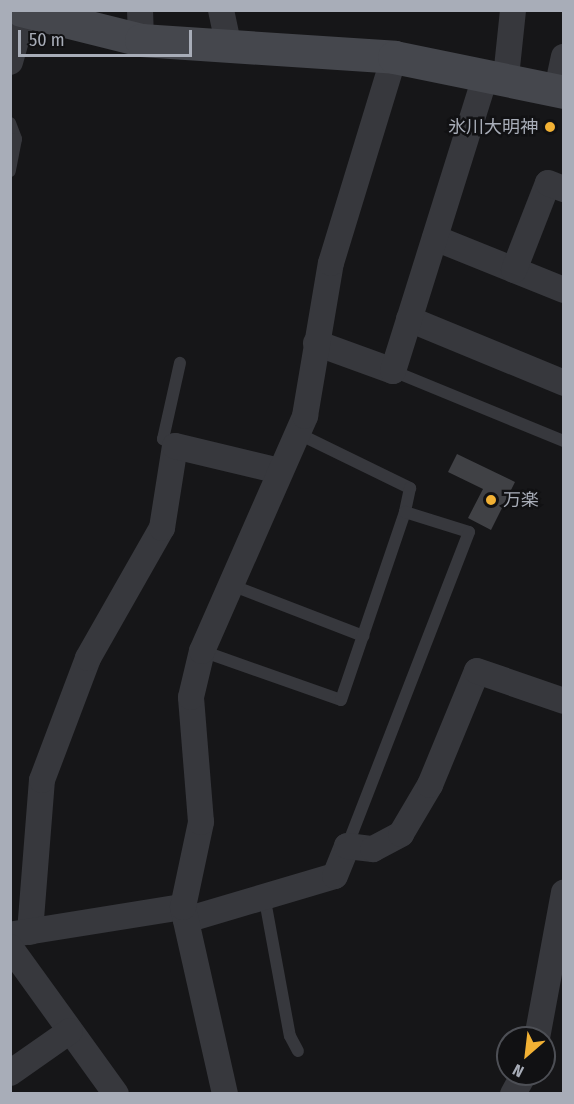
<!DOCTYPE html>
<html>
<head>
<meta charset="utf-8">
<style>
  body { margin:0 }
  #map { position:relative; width:574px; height:1104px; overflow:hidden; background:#161618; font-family:"Fira Sans Condensed","Noto Sans JP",sans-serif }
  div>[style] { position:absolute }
  .building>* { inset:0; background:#404145 }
  .lane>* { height:12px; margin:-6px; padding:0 6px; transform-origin:6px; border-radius:6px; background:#37383d }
  .street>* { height:26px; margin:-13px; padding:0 13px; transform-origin:13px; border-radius:13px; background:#37383d }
  .secondary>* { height:33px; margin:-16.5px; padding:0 16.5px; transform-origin:16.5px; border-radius:16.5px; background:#45474d }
  .dots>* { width:16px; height:16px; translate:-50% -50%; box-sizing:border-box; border:3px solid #111113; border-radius:50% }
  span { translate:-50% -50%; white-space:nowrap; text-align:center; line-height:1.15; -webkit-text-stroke:5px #111113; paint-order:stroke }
  .poi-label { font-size:18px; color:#a8adb8 }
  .right { translate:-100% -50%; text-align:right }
  .left { translate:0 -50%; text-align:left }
  .frame { position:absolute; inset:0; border:12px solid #a8adb8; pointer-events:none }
  .north { position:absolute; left:496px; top:1026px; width:60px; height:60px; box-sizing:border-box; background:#111113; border:2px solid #4d4f55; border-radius:50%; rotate:208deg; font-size:16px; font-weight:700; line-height:24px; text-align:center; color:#a8adb8 }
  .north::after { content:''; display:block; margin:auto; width:21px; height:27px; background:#f2b134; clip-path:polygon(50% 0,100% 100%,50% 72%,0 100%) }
  .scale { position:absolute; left:18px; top:30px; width:174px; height:27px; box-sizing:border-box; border:3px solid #a8adb8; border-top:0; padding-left:8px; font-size:18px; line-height:21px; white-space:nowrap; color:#a8adb8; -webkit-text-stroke:4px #111113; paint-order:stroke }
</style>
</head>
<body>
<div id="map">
  <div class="building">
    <div style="clip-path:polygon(457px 454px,515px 482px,491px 530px,468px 518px,483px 489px,448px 472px)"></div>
  </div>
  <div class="lane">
    <div style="left:10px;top:123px;width:17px;rotate:69deg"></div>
    <div style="left:16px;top:139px;width:33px;rotate:101deg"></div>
    <div style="left:393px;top:371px;width:185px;rotate:22.3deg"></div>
    <div style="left:297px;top:433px;width:126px;rotate:26deg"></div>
    <div style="left:410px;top:488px;width:25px;rotate:102deg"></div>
    <div style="left:175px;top:446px;width:14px;rotate:-150deg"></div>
    <div style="left:163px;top:439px;width:78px;rotate:-77.4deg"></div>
    <div style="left:231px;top:585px;width:142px;rotate:21.1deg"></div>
    <div style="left:202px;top:651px;width:147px;rotate:19.4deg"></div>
    <div style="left:341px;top:700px;width:199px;rotate:-71.2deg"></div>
    <div style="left:405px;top:512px;width:67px;rotate:17.4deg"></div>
    <div style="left:469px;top:532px;width:337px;rotate:111.2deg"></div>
    <div style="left:264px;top:895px;width:143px;rotate:79.6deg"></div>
    <div style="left:290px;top:1036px;width:17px;rotate:62deg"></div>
  </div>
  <div class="street">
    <div style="left:140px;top:10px;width:30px;rotate:88deg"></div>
    <div style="left:221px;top:10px;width:40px;rotate:78deg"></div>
    <div style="left:10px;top:62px;width:52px;rotate:-74.4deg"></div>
    <div style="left:506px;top:77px;width:67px;rotate:-84deg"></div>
    <div style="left:557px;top:89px;width:33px;rotate:-78deg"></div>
    <div style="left:435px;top:238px;width:139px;rotate:22deg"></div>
    <div style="left:514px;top:270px;width:93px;rotate:-68.7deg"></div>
    <div style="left:548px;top:183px;width:17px;rotate:21deg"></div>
    <div style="left:409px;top:319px;width:168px;rotate:22.4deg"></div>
    <div style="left:316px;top:343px;width:82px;rotate:20deg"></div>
    <div style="left:393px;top:371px;width:311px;rotate:-72.6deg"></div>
    <div style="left:186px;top:920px;width:155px;rotate:-16.5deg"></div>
    <div style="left:335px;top:876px;width:32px;rotate:-68deg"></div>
    <div style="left:347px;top:846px;width:26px;rotate:7deg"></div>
    <div style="left:373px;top:849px;width:32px;rotate:-28deg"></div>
    <div style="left:401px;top:834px;width:57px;rotate:-59.4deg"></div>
    <div style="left:430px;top:785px;width:123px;rotate:-67.6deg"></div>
    <div style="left:477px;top:671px;width:92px;rotate:19deg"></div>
    <div style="left:30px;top:932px;width:152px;rotate:-85.5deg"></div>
    <div style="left:42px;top:780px;width:130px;rotate:-69.3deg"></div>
    <div style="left:88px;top:658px;width:150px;rotate:-60.4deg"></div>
    <div style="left:162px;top:528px;width:83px;rotate:-81deg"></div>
    <div style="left:175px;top:446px;width:108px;rotate:13.4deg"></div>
    <div style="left:14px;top:934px;width:171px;rotate:-9.1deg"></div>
    <div style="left:10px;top:947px;width:181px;rotate:54.2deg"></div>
    <div style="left:537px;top:1038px;width:148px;rotate:-79.5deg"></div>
    <div style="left:10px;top:1073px;width:73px;rotate:-35deg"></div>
    <div style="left:225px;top:1094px;width:192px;rotate:-102.7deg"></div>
    <div style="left:183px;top:907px;width:87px;rotate:-78deg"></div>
    <div style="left:201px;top:822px;width:125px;rotate:-94.6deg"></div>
    <div style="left:191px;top:697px;width:47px;rotate:-76.6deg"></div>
    <div style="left:202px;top:651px;width:257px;rotate:-66.3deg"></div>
    <div style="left:305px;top:416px;width:155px;rotate:-80.4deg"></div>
    <div style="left:331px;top:263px;width:215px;rotate:-73deg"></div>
    <div style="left:513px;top:1094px;width:23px;rotate:-61deg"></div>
  </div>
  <div class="secondary">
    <div style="left:21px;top:10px;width:124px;rotate:14deg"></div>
    <div style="left:141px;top:40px;width:254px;rotate:3.8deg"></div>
    <div style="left:394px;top:57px;width:174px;rotate:11.6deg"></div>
  </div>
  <div class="dots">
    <div style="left:550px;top:127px;background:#f2b134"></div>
    <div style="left:491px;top:500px;background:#f2b134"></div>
  </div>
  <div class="poi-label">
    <span class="right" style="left:538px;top:127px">氷川大明神</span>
    <span class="left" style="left:503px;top:500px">万楽</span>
  </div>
  <div class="frame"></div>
  <div class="north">N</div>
  <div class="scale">50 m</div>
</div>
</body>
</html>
